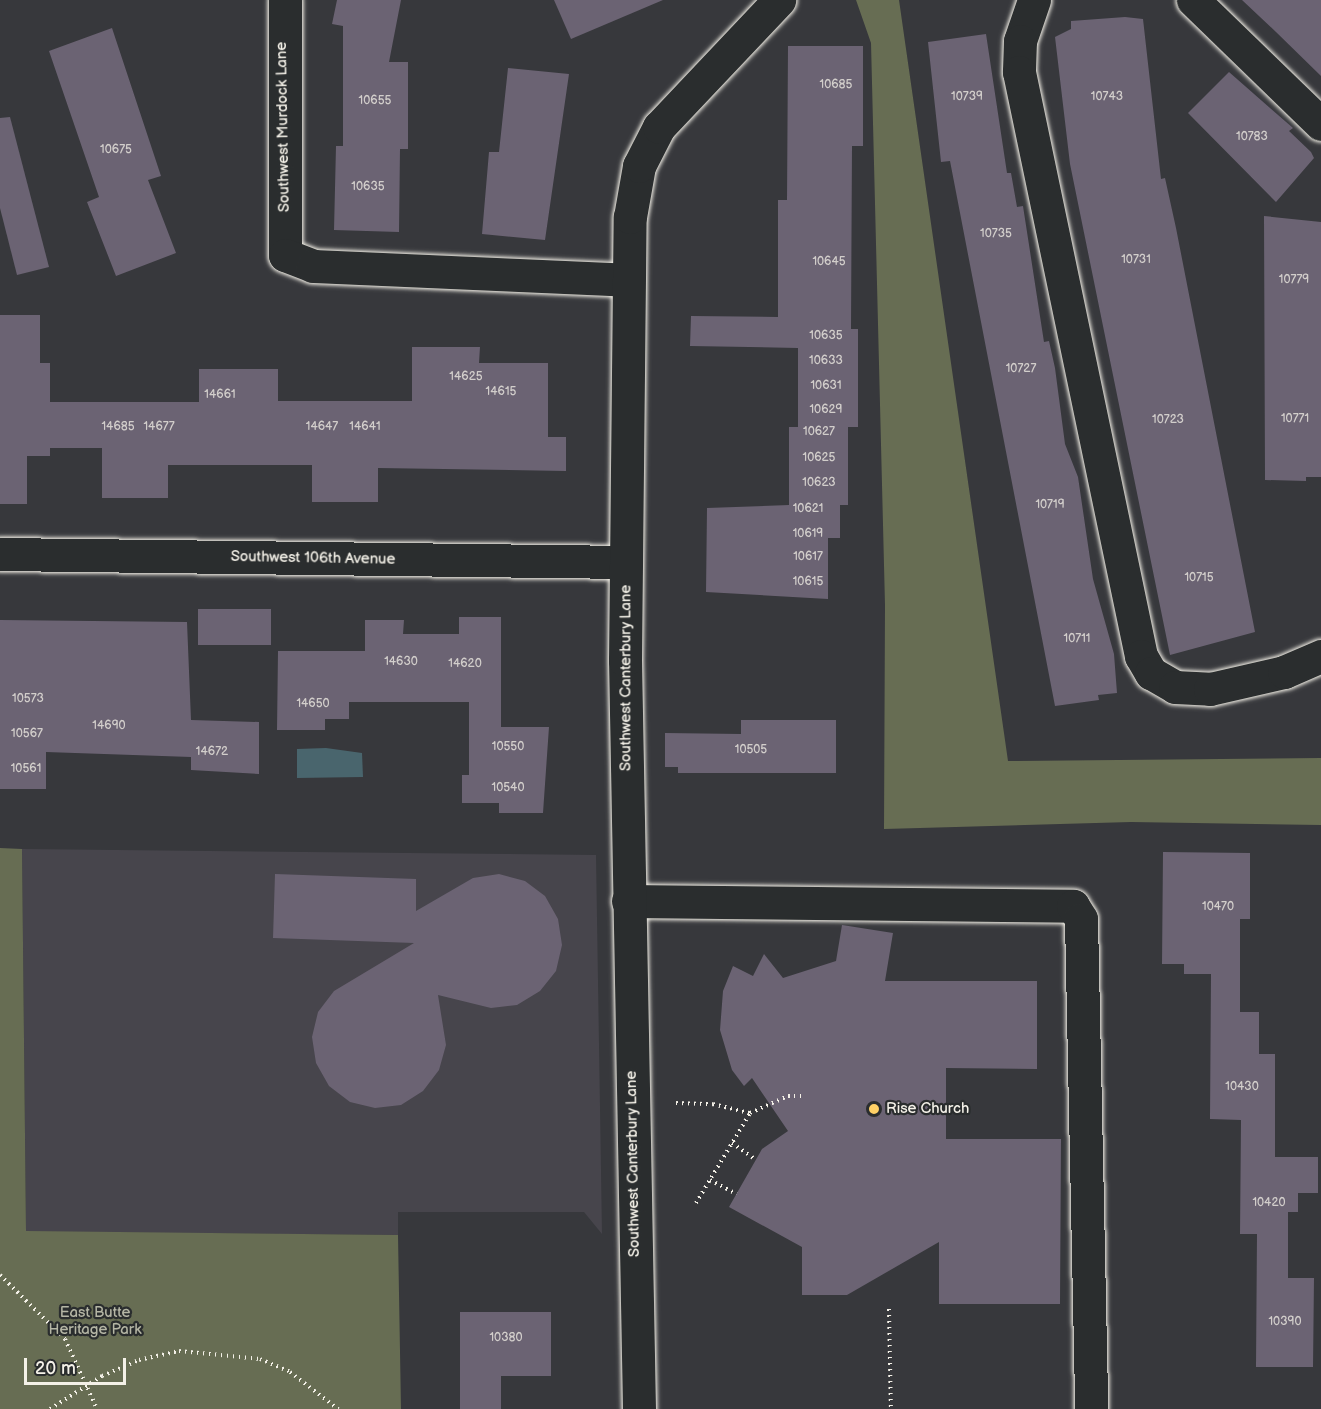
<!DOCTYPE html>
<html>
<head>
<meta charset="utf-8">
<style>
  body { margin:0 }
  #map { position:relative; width:1321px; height:1409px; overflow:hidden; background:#37383c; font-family:"Balsamiq Sans",sans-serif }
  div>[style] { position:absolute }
  .built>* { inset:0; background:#47454c }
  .green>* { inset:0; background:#676d53 }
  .water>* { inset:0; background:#49656d }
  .building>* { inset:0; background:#6b6373 }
  .path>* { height:4px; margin-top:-2px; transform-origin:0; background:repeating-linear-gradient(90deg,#f4f1e8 0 1.5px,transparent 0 6px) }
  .roads { filter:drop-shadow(0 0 2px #f4f1e8) drop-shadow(0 0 2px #f4f1e8) }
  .minor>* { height:33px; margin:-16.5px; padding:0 16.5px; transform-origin:16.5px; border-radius:16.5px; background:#2a2d2e }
  .dots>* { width:16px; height:16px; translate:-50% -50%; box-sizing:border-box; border:3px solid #2a2d2e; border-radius:50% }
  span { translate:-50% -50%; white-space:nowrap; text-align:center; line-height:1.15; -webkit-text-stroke:4.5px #2a2d2e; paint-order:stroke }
  .number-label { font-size:12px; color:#d2cecb }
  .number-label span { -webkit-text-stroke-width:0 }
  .street-label { font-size:15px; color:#f4f1e8 }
  .poi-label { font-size:15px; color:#f4f1e8 }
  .left { translate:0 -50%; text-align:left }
  .park-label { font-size:15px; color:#b5b6a5 }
  .scale { position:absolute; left:24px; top:1358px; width:102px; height:27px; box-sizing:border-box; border:3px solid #f4f1e8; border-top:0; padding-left:8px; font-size:18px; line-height:21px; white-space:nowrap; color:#f4f1e8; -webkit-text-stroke:4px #2a2d2e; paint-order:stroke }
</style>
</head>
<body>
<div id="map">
  <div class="built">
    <div style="clip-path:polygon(22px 849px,596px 855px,602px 1234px,584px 1212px,398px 1212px,398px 1235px,26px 1232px)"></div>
  </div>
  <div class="green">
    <div style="clip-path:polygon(856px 0,899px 0,1008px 761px,1321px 758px,1321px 825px,1131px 822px,884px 829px,885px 605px,871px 43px)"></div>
    <div style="clip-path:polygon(0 848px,22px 849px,26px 1231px,398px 1235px,401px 1409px,0 1409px)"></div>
  </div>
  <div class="water">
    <div style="clip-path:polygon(326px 748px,362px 753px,363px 777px,297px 778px,297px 749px)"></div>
  </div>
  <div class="building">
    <div style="clip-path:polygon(337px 0,401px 0,389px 62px,408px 62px,408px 149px,400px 149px,399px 232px,334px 230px,336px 146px,343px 146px,343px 26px,332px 24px)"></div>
    <div style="clip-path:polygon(554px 0,663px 0,571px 39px)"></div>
    <div style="clip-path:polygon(1242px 0,1321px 0,1321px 76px,1276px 32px)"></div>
    <div style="clip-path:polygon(1125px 17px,1143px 19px,1161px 179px,1165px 178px,1176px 228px,1255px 632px,1170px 655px,1070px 164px,1055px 37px,1071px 29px,1071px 21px)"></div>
    <div style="clip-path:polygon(112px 28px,161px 176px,148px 180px,176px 253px,116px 276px,87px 202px,99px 197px,49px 51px)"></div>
    <div style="clip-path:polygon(986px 34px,1007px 173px,1011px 173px,1017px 207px,1023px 206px,1044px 342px,1049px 341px,1055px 368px,1065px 444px,1078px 477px,1093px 579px,1114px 654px,1117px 693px,1098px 695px,1099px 700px,1055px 706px,950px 161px,941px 162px,928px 42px)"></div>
    <div style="clip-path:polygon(788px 46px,863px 46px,863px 146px,852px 146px,851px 329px,858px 329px,858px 427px,848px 427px,848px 505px,840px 505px,840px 538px,828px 538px,828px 599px,706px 592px,707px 508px,789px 505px,789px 427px,798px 427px,798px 348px,690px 346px,691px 316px,778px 317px,778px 200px,787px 200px)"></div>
    <div style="clip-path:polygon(508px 68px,569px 74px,545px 240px,482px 234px,489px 152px,499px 152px)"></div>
    <div style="clip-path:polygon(1229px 72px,1293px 128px,1289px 131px,1311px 152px,1314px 158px,1276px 202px,1188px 113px)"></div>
    <div style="clip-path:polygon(10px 117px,49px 267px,17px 275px,0 208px,0 118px)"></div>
    <div style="clip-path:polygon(1264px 216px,1321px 222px,1321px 477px,1306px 477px,1306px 481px,1265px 480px)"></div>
    <div style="clip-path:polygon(0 315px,40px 315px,40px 363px,50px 363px,50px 402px,199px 402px,199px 369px,278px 369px,278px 401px,412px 401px,412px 347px,480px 347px,479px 363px,548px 363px,548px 437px,566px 437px,566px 471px,378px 468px,378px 502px,312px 502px,312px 465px,168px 465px,168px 498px,102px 498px,102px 448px,50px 448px,50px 456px,27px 456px,27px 504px,0 504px)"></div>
    <div style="clip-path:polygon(198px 609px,271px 609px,271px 645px,198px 645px)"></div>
    <div style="clip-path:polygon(459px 617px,501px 617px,501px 727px,549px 727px,543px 813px,499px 813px,499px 803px,462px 803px,462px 775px,469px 775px,469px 702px,349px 702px,349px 719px,325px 719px,325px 730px,277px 730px,278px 651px,365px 651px,365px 620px,404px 620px,403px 634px,459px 634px)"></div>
    <div style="clip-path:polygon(0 620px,187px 622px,191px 720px,259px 722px,259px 774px,191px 770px,191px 757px,46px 752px,46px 789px,0 789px)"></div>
    <div style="clip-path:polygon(741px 720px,836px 720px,836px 773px,678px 773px,678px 767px,665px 767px,665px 733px,741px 734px)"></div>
    <div style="clip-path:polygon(1163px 852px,1250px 853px,1250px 919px,1240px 919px,1240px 1012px,1259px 1012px,1259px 1054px,1275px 1054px,1275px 1157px,1318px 1157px,1318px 1193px,1298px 1193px,1298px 1212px,1288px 1212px,1288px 1278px,1314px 1278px,1313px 1367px,1256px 1367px,1257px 1234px,1240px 1234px,1241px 1120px,1210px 1119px,1211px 974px,1184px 974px,1184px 964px,1162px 964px)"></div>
    <div style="clip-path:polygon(275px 874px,416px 879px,416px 911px,473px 878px,499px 874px,525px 881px,545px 896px,558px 919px,562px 945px,556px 971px,540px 991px,517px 1005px,491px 1008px,438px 995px,446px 1045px,439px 1070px,423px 1091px,401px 1105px,375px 1108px,350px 1102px,329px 1086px,316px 1063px,312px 1037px,318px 1012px,334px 991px,414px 943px,273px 938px)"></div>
    <div style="clip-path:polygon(842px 925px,893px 933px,885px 981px,1037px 981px,1037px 1069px,946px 1068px,946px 1139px,1061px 1139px,1060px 1304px,939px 1304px,939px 1242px,847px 1295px,802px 1295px,802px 1247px,729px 1207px,762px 1149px,788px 1131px,752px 1078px,744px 1086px,732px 1070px,720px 1030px,723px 991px,733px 966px,753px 976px,764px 954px,783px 978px,836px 961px)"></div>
    <div style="clip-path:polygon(460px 1312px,551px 1312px,551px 1376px,501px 1376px,501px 1409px,460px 1409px)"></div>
  </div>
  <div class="path">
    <div style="left:676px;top:1103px;width:37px;rotate:2deg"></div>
    <div style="left:713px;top:1104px;width:38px;rotate:14deg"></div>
    <div style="left:732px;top:1143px;width:29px;rotate:35deg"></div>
    <div style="left:710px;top:1180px;width:30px;rotate:28deg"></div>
    <div style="left:696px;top:1203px;width:105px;rotate:-59deg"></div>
    <div style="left:750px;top:1113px;width:42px;rotate:-24.1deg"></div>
    <div style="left:788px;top:1096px;width:14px"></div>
    <div style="left:0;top:1275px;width:91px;rotate:44.6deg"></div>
    <div style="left:65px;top:1339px;width:77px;rotate:65.4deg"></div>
    <div style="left:889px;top:1309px;width:100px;rotate:88.9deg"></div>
    <div style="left:50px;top:1409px;width:62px;rotate:-32.4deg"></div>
    <div style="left:102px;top:1376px;width:40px;rotate:-23.4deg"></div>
    <div style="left:139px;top:1360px;width:41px;rotate:-12.7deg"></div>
    <div style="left:179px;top:1351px;width:81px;rotate:5.6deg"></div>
    <div style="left:260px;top:1359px;width:33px;rotate:23deg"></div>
    <div style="left:290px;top:1372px;width:61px;rotate:37.6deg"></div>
  </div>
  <div class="roads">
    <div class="minor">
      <div style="left:285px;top:0;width:255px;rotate:90deg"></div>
      <div style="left:285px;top:255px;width:30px;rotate:21deg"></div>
      <div style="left:313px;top:266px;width:315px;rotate:2.5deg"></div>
      <div style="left:1034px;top:0;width:43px;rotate:108.9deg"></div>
      <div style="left:1020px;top:41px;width:31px;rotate:92deg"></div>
      <div style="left:1019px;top:72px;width:597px;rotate:78.2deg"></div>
      <div style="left:1141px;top:656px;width:20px;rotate:60deg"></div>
      <div style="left:1151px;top:673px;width:28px;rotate:30deg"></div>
      <div style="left:1175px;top:687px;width:35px;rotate:3deg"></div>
      <div style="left:1210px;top:689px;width:76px;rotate:-12.9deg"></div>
      <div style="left:1284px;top:672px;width:40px;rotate:-23.4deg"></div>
      <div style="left:1193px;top:0;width:178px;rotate:44.1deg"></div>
      <div style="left:0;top:554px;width:626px;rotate:0.73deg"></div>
      <div style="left:628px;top:901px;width:445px;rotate:0.6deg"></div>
      <div style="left:1073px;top:906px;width:15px;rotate:58deg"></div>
      <div style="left:1081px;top:919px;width:490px;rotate:88.8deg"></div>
      <div style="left:639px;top:1409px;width:749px;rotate:-91.07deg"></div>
      <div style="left:625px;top:660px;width:443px;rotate:-89.4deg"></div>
      <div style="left:630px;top:217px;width:52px;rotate:-80deg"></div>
      <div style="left:639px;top:166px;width:44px;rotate:-62.9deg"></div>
      <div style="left:659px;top:127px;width:175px;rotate:-46.6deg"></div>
    </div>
  </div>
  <div class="dots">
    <div style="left:874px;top:1109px;background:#ffd166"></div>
  </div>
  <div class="number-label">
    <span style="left:836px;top:85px">10685</span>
    <span style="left:967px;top:97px">10739</span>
    <span style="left:1107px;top:97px">10743</span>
    <span style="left:375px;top:101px">10655</span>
    <span style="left:1252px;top:137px">10783</span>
    <span style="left:116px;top:150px">10675</span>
    <span style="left:368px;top:187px">10635</span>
    <span style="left:996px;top:234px">10735</span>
    <span style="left:1136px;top:260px">10731</span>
    <span style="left:829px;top:262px">10645</span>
    <span style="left:1294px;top:280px">10779</span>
    <span style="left:826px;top:336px">10635</span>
    <span style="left:826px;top:361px">10633</span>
    <span style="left:1021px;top:369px">10727</span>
    <span style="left:466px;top:377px">14625</span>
    <span style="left:826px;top:386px">10631</span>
    <span style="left:501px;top:392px">14615</span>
    <span style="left:220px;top:395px">14661</span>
    <span style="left:826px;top:410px">10629</span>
    <span style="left:1295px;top:419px">10771</span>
    <span style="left:1168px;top:420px">10723</span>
    <span style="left:118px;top:427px">14685</span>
    <span style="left:159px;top:427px">14677</span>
    <span style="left:322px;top:427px">14647</span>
    <span style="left:365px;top:427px">14641</span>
    <span style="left:819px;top:432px">10627</span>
    <span style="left:819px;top:458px">10625</span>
    <span style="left:819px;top:483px">10623</span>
    <span style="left:1050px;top:505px">10719</span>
    <span style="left:808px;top:509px">10621</span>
    <span style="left:808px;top:534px">10619</span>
    <span style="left:808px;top:557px">10617</span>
    <span style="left:1199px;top:578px">10715</span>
    <span style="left:808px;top:582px">10615</span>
    <span style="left:1077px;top:639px">10711</span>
    <span style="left:401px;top:662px">14630</span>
    <span style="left:465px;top:664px">14620</span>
    <span style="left:28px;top:699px">10573</span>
    <span style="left:313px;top:704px">14650</span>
    <span style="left:109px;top:726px">14690</span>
    <span style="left:27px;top:734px">10567</span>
    <span style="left:508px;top:747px">10550</span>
    <span style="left:751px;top:750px">10505</span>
    <span style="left:212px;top:752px">14672</span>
    <span style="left:26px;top:769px">10561</span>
    <span style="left:508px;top:788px">10540</span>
    <span style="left:1218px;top:907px">10470</span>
    <span style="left:1242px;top:1087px">10430</span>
    <span style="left:1269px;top:1203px">10420</span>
    <span style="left:1285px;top:1322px">10390</span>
    <span style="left:506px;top:1338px">10380</span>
  </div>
  <div class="street-label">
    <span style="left:283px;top:127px;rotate:-91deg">Southwest Murdock Lane</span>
    <span style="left:313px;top:558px;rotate:1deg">Southwest 106th Avenue</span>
    <span style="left:626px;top:678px;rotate:-90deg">Southwest Canterbury Lane</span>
    <span style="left:633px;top:1164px;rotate:-91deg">Southwest Canterbury Lane</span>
  </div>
  <div class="poi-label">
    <span class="left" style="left:886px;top:1109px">Rise Church</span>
  </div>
  <div class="park-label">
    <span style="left:95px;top:1321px">East Butte<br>Heritage Park</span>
  </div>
  <div class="scale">20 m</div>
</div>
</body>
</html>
